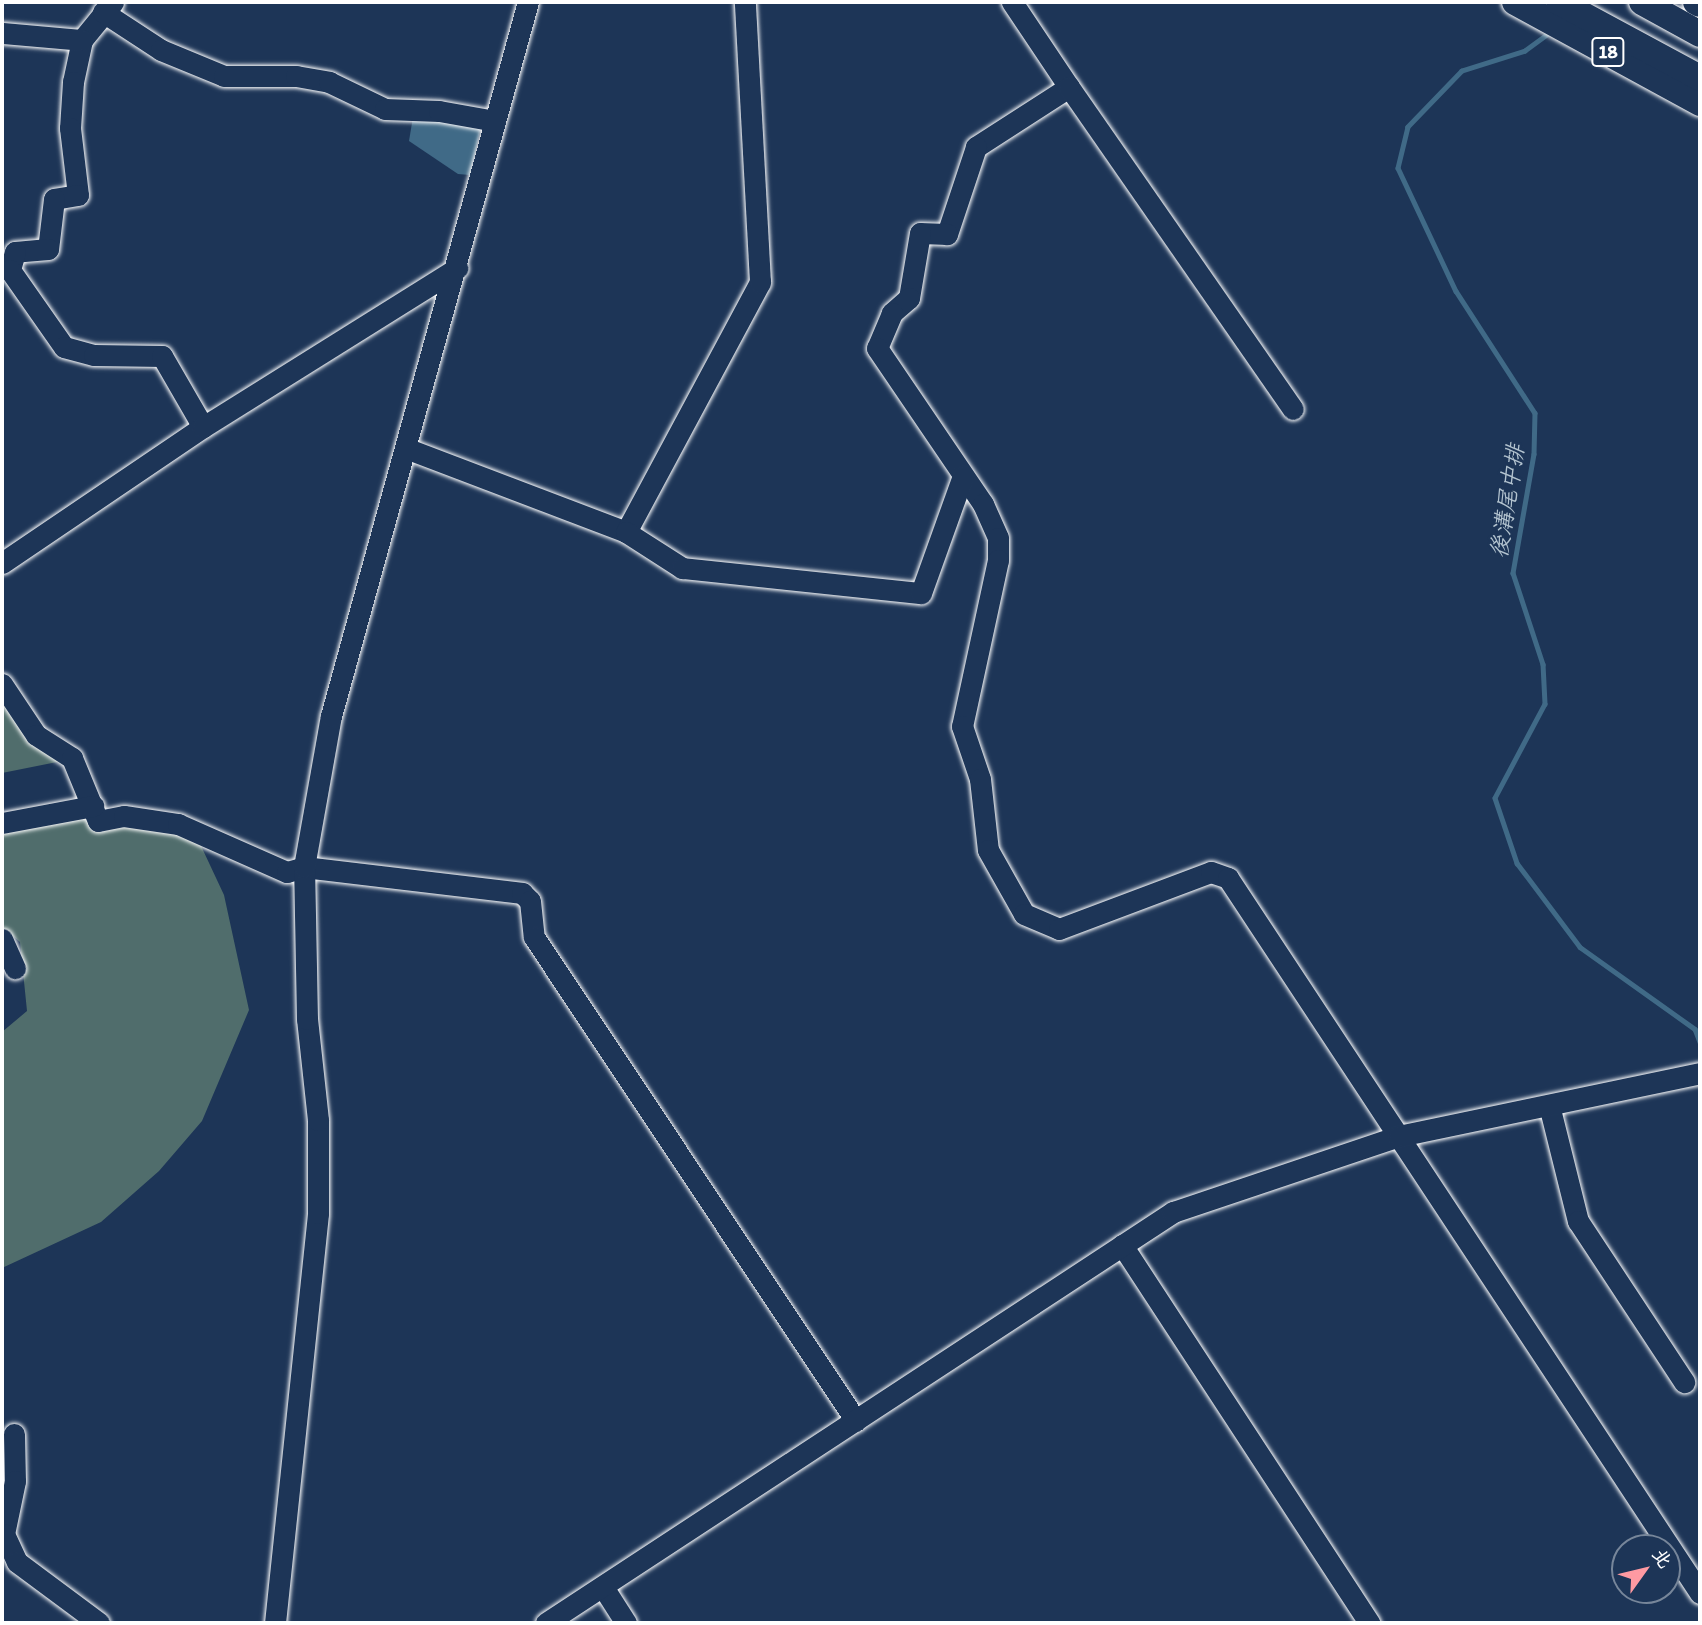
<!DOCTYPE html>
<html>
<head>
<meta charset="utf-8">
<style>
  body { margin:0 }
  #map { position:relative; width:1702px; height:1625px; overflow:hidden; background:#1d3557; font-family:Itim,"LXGW WenKai TC",sans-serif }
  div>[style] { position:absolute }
  .green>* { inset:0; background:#506d6c }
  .water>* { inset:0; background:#406a87 }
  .stream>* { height:4.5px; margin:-2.25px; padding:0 2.25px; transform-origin:2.25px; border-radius:2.25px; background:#406a87 }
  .roads { filter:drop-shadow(0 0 2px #fff) drop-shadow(0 0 2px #fff) }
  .minor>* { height:21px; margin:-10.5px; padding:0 10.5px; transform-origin:10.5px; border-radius:10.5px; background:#1d3557 }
  .major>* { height:26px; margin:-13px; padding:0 13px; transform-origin:13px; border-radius:13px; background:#1d3557 }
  span { translate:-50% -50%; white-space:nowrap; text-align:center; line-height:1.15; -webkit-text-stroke:5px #1d3557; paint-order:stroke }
  .shield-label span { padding:2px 5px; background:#1d3557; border:2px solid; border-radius:5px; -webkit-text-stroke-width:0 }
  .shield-label { font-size:19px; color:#fff; font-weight:700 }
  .water-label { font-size:23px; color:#b3c3cf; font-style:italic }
  .frame { position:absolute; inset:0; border:4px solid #fff; pointer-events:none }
  .north { position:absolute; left:1611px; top:1534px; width:70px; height:70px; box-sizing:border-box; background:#1d3557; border:2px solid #77869a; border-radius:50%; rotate:56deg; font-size:19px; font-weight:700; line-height:28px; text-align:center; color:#fff }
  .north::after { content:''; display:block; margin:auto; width:24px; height:32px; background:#ff9aa2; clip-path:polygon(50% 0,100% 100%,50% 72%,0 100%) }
</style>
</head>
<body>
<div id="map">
  <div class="green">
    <div style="clip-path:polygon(2px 692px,67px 760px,2px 773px)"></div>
    <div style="clip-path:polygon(82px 809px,188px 818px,224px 895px,249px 1010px,202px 1121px,159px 1171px,101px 1222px,2px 1268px,2px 1032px,27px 1011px,20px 942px,2px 927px,2px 825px)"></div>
  </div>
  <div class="water">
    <div style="clip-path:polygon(413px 117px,481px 126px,470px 175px,458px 174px,409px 141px)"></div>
  </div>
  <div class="stream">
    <div style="left:1551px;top:32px;width:32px;rotate:144deg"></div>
    <div style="left:1525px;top:51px;width:66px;rotate:162.4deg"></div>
    <div style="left:1462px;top:71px;width:78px;rotate:134deg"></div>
    <div style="left:1408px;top:127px;width:42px;rotate:103.7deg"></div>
    <div style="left:1398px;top:168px;width:136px;rotate:64.8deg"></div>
    <div style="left:1456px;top:291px;width:145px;rotate:57.1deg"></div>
    <div style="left:1535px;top:413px;width:41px;rotate:91.4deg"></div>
    <div style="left:1534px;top:454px;width:121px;rotate:100deg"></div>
    <div style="left:1513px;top:573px;width:96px;rotate:71.8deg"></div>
    <div style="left:1543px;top:664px;width:40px;rotate:87.1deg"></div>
    <div style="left:1545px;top:704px;width:106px;rotate:118deg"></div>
    <div style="left:1495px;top:798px;width:69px;rotate:71.3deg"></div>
    <div style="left:1517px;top:863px;width:105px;rotate:53.1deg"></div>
    <div style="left:1580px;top:947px;width:141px;rotate:35.5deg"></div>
    <div style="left:1695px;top:1029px;width:14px;rotate:69deg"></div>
  </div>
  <div class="roads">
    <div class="minor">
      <div style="left:113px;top:2px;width:49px;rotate:129.2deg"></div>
      <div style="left:82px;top:40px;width:43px;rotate:102.1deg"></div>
      <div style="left:73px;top:82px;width:46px;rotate:93.7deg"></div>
      <div style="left:70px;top:128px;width:67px;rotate:83.2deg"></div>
      <div style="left:78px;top:195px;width:24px;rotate:171deg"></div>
      <div style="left:54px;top:199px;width:50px;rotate:96.8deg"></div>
      <div style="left:48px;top:249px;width:33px;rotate:175deg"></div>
      <div style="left:15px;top:252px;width:19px;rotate:106deg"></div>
      <div style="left:10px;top:270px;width:94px;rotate:55deg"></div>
      <div style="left:64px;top:347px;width:31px;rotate:15deg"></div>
      <div style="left:94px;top:355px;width:68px;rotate:0.8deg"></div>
      <div style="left:162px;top:356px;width:82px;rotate:60deg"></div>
      <div style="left:1012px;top:2px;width:102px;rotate:56.2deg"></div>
      <div style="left:1069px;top:87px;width:111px;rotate:147.2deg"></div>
      <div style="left:976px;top:147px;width:92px;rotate:108.4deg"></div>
      <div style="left:947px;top:234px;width:27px;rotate:-178deg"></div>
      <div style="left:920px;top:233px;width:66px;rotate:99.6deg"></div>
      <div style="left:909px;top:298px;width:23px;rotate:139deg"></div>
      <div style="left:892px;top:313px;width:38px;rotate:113deg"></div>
      <div style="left:877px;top:348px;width:189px;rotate:55.8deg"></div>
      <div style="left:983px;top:504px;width:37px;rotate:66deg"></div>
      <div style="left:998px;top:538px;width:22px;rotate:90deg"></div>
      <div style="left:998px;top:560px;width:170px;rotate:102.2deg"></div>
      <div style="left:962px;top:726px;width:56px;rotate:71.2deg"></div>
      <div style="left:980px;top:779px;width:71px;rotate:83.6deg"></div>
      <div style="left:988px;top:850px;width:73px;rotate:60.6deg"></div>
      <div style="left:1024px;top:914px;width:38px;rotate:23deg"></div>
      <div style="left:1059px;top:929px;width:162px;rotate:-20.6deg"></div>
      <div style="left:1211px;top:872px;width:18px;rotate:19deg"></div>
      <div style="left:1228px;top:878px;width:857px;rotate:56.57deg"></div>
      <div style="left:103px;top:12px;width:69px;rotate:33.2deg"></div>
      <div style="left:161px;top:50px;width:68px;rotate:22.4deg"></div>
      <div style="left:224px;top:76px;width:72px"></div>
      <div style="left:296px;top:76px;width:34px;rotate:10deg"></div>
      <div style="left:329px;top:82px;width:62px;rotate:25.7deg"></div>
      <div style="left:385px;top:109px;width:54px;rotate:2.1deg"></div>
      <div style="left:439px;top:111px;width:57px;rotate:10.1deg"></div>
      <div style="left:2px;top:33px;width:80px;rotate:5deg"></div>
      <div style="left:1069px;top:87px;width:392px;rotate:55.2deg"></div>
      <div style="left:408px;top:449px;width:233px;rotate:20.8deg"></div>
      <div style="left:626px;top:532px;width:284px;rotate:-61.8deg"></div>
      <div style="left:760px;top:282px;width:280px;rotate:-93.1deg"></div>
      <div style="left:626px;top:532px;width:67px;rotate:32.7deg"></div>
      <div style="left:682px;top:568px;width:240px;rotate:6deg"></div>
      <div style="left:921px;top:593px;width:124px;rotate:-70.3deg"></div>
      <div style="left:2px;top:563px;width:243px;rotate:-34.1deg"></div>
      <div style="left:203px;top:427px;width:300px;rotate:-32deg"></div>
      <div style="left:2px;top:684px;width:61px;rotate:56.3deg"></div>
      <div style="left:36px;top:735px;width:43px;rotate:32.6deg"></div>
      <div style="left:72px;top:758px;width:68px;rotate:67.6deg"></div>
      <div style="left:98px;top:821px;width:26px;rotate:-11deg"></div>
      <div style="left:124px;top:816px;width:55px;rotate:8.4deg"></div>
      <div style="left:178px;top:824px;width:119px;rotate:23.8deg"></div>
      <div style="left:287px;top:872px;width:18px;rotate:-16deg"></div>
      <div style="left:304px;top:867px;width:220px;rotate:6.8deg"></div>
      <div style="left:522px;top:893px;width:11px;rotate:45deg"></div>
      <div style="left:530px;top:901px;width:36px;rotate:84deg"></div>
      <div style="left:534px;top:937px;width:581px;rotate:56.36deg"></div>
      <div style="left:2px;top:823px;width:93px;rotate:-10.6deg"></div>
      <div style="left:2px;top:939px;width:32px;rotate:66deg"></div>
      <div style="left:1549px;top:1105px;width:120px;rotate:76deg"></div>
      <div style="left:1578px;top:1221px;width:193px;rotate:56.6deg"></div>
      <div style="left:1122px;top:1245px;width:452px;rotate:56.8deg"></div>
      <div style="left:14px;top:1434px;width:47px;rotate:88.8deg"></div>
      <div style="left:15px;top:1481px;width:54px;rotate:101.7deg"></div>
      <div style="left:4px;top:1534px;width:31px;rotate:65deg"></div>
      <div style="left:17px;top:1562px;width:102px;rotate:36.6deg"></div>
      <div style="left:603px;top:1587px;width:43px;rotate:57.4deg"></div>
      <div style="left:275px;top:1623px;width:412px;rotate:-84deg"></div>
      <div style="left:318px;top:1213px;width:93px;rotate:-90deg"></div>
      <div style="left:318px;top:1120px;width:102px;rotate:-96.2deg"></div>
      <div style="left:307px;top:1019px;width:152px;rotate:-91.1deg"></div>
      <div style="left:304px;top:867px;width:153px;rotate:-79.9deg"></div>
      <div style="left:331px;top:716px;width:741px;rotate:-74.58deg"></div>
      <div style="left:546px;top:1623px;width:750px;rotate:-33.24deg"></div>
      <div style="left:1173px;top:1212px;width:238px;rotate:-18.6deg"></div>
      <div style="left:1399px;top:1136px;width:308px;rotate:-11.8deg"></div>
    </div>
    <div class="major">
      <div style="left:1515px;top:2px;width:211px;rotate:28.6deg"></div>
      <div style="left:1559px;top:2px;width:160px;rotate:28.3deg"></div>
      <div style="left:1642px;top:2px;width:66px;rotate:28.9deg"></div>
      <div style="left:1696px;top:2px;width:4px;rotate:27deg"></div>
    </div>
  </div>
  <div class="shield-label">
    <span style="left:1608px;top:52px">18</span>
  </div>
  <div class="water-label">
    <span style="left:1507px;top:501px;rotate:-81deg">後溝尾中排</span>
  </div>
  <div class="frame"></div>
  <div class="north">北</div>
</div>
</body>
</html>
